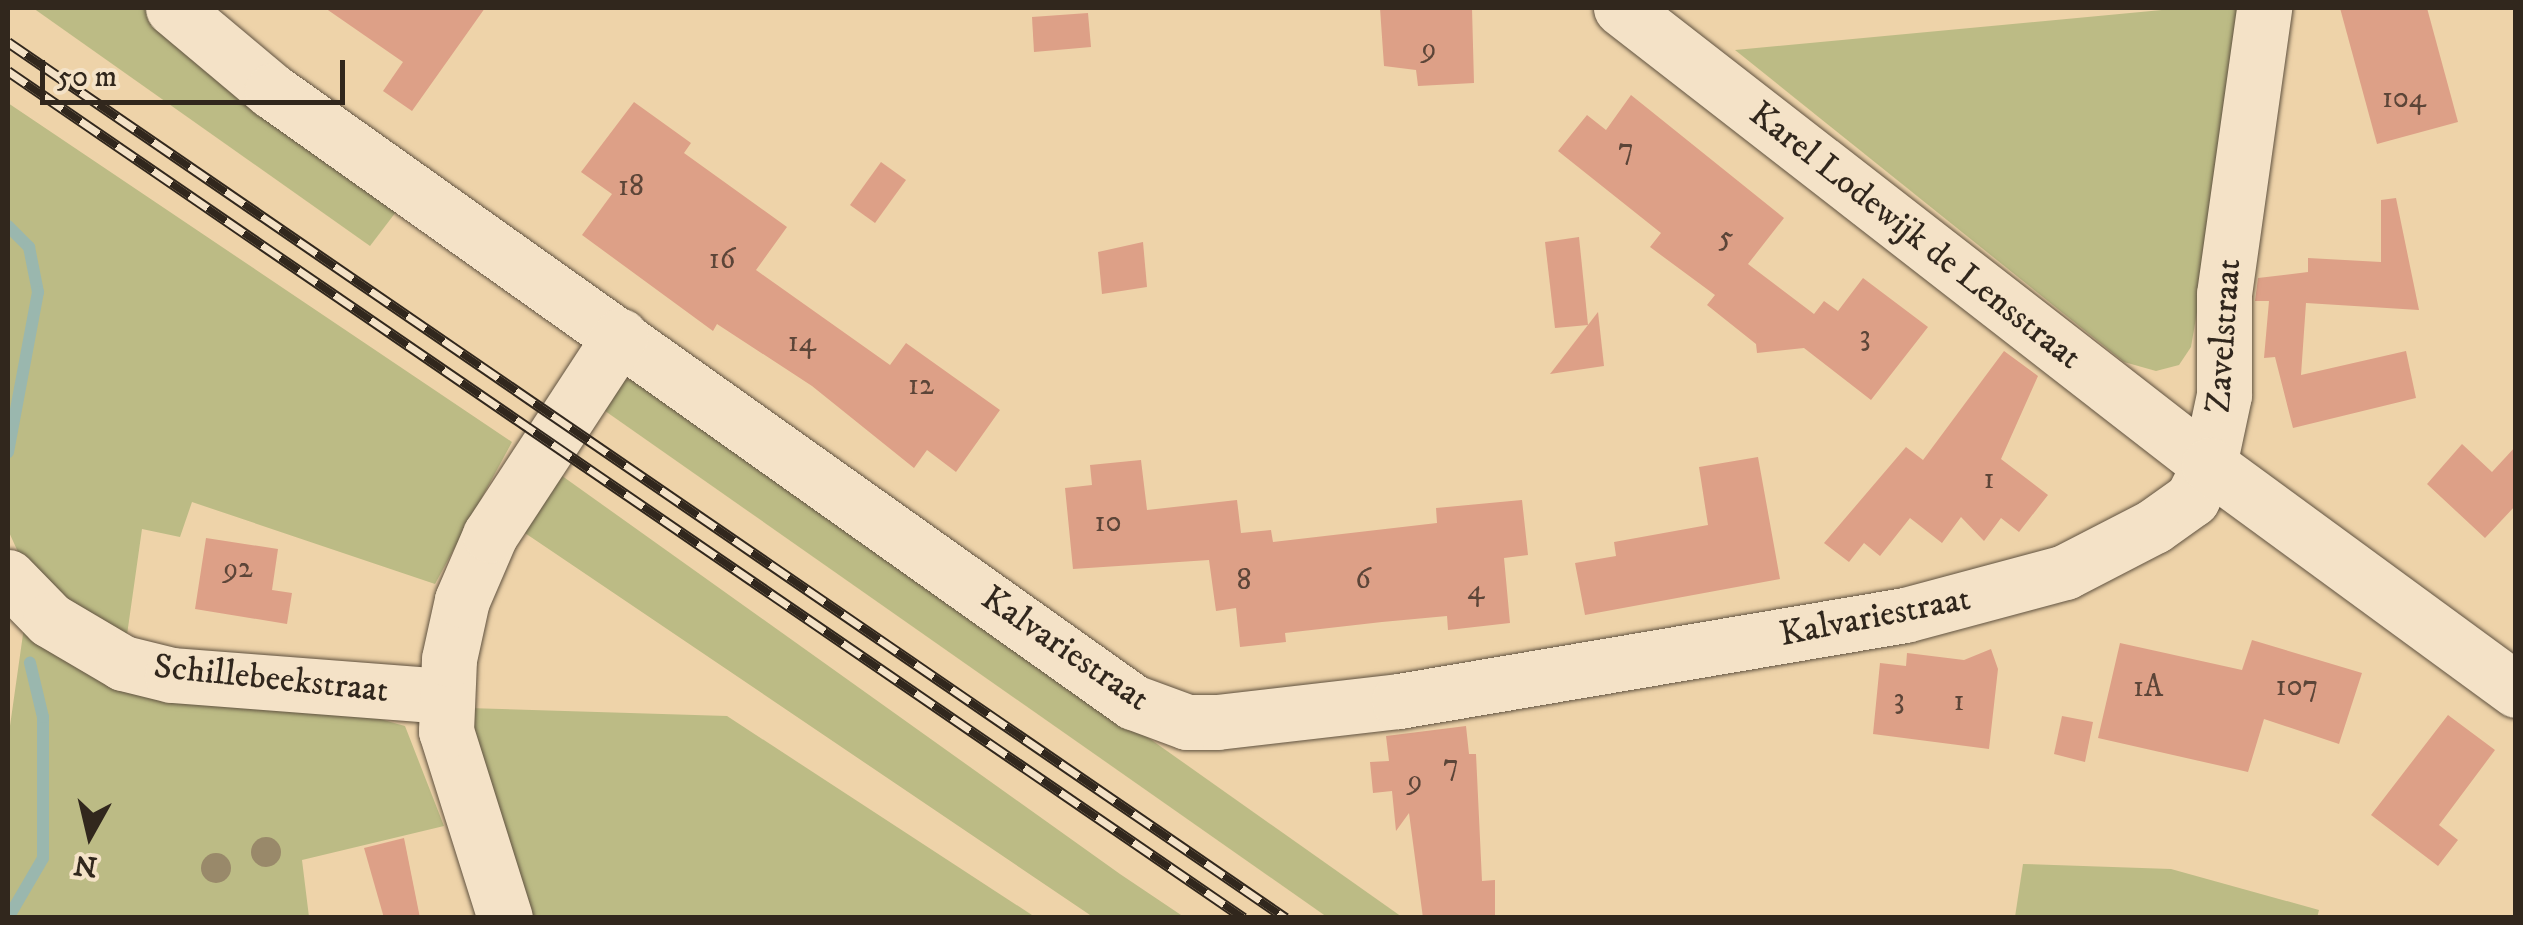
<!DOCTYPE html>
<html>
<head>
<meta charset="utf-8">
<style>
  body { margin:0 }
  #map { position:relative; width:2523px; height:925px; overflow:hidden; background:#eed3a9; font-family:"IM FELL DW Pica",serif }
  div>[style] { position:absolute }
  .green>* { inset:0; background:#bcbb85 }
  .stream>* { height:12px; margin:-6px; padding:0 6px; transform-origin:6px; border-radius:6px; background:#9ab7ae }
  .building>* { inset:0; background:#dda087 }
  .roads { filter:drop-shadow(0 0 2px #605240) drop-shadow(0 0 2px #605240) }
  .minor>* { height:55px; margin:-27.5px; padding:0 27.5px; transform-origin:27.5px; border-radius:27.5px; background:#f4e2c7 }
  .rail>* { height:11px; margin-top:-5.5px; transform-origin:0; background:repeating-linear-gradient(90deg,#f4e2c7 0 22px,#31271d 0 44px); box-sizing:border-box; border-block:2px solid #31271d }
  .trees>* { width:30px; height:30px; margin:-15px; border-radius:50%; background:#99896a }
  span { translate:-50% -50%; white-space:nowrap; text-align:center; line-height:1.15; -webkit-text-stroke:8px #f4e2c7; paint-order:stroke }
  .number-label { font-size:30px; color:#5c4538 }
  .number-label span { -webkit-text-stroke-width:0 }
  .street-label { font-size:35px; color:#31271d }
  .frame { position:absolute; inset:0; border:10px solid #31271d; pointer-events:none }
  .north { position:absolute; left:40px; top:785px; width:100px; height:100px; -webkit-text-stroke:8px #f4e2c7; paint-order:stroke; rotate:188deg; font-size:28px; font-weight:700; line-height:40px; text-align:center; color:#31271d }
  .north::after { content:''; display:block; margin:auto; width:35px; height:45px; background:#31271d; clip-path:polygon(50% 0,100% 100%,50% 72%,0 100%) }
  .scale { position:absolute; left:40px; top:60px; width:305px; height:45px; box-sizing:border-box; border:5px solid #31271d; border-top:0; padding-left:12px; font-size:30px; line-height:35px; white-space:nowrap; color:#31271d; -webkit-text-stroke:8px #f4e2c7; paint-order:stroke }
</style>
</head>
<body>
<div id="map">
  <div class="green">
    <div style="clip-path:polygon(33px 8px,145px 8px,399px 208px,370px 246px)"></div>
    <div style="clip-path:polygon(2183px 8px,2249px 8px,2191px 347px,2179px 365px,2156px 371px,2124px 362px,1735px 50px)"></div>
    <div style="clip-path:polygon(8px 103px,512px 442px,435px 584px,192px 502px,180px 537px,142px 529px,126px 642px,28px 574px,8px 530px)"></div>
    <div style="clip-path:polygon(616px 380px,642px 380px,1402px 917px,1327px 917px,598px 406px)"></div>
    <div style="clip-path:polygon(558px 473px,1120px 874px,1184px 917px,1093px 917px,519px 529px)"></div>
    <div style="clip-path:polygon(25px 620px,405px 726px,444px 826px,302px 860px,309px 917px,8px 917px,8px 740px)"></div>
    <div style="clip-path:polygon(468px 708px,727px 716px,1035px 917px,529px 917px)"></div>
    <div style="clip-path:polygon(2023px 864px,2171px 869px,2319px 910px,2317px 918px,2015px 917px)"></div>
  </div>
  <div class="stream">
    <div style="left:8px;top:226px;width:30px;rotate:45deg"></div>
    <div style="left:29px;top:247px;width:46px;rotate:78.7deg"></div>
    <div style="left:38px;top:292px;width:163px;rotate:100.6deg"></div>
    <div style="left:8px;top:918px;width:69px;rotate:-59.7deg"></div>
    <div style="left:43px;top:858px;width:141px;rotate:-90deg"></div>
    <div style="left:43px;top:717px;width:56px;rotate:-103.5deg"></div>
  </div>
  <div class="building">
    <div style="clip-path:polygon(325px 8px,485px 8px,412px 111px,383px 91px,403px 62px)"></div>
    <div style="clip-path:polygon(1380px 8px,1472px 8px,1474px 83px,1418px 86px,1416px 70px,1384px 66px)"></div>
    <div style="clip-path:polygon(2340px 8px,2427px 8px,2458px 122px,2377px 144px)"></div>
    <div style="clip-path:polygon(1088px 13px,1091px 47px,1034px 52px,1032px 17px)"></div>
    <div style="clip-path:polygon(1631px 95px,1784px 218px,1748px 264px,1814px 314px,1824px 301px,1838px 311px,1863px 278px,1928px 327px,1871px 400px,1804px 348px,1757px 353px,1756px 344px,1707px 305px,1715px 295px,1650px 247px,1661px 233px,1558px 151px,1587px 115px,1606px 130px)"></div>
    <div style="clip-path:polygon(634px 102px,691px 143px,684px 153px,787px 227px,756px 270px,890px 365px,906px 343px,1000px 410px,956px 472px,927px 450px,914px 468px,812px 386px,717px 324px,713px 331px,582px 235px,612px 194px,581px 172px)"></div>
    <div style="clip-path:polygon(881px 162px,906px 180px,875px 223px,850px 205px)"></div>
    <div style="clip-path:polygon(2396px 198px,2419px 310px,2306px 303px,2301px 375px,2406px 351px,2416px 398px,2293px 428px,2275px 357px,2264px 358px,2269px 301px,2255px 301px,2258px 278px,2308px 272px,2308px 258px,2381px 262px,2381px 200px)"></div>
    <div style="clip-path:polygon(1579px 237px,1588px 325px,1555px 328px,1545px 242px)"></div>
    <div style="clip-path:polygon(1143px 242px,1147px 287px,1102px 294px,1098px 252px)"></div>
    <div style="clip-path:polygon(1598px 312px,1604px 366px,1550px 374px)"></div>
    <div style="clip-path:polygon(2004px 351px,2038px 376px,2001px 459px,2048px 495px,2019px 532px,2001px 518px,1984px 541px,1961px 517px,1942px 543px,1910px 518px,1880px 556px,1864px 543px,1849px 562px,1824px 543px,1906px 447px,1923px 460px)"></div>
    <div style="clip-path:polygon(2462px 444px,2492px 472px,2516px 446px,2516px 505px,2485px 538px,2427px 484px)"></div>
    <div style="clip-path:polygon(1758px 457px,1780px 579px,1585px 615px,1575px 563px,1616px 556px,1614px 542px,1708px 525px,1699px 467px)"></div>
    <div style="clip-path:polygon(1141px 460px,1147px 510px,1237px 500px,1241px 533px,1271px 530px,1273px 542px,1437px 523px,1436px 508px,1522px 500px,1528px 555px,1504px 558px,1510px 623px,1448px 630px,1447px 616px,1382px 622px,1285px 633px,1286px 642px,1240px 647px,1236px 608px,1216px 611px,1209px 560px,1073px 569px,1065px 488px,1092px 485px,1090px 465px)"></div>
    <div style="clip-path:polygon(206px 538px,278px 549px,272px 590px,292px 593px,287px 624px,195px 609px)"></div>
    <div style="clip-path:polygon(2252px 640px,2362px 673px,2339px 744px,2264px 719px,2248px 772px,2098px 738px,2120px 643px,2242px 670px)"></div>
    <div style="clip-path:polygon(1991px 649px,1998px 669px,1989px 749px,1873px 734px,1880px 663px,1906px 666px,1907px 653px,1964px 660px)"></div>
    <div style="clip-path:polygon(2448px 715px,2495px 750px,2439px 825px,2458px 840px,2438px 866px,2371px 815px)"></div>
    <div style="clip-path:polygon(2062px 716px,2093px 722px,2085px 762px,2054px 754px)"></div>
    <div style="clip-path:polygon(1466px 726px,1469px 754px,1476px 754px,1482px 881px,1495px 880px,1495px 918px,1423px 918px,1409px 813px,1396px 831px,1392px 791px,1373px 793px,1370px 762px,1389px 761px,1386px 736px)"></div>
    <div style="clip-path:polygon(404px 838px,420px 918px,384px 918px,364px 848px)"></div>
  </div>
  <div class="roads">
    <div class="minor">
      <div style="left:173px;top:8px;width:129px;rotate:40deg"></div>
      <div style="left:272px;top:91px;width:1056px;rotate:35.36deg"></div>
      <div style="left:1133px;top:702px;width:58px;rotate:20.3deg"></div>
      <div style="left:1187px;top:722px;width:30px"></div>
      <div style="left:1217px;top:722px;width:183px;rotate:-6.6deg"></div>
      <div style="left:1399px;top:701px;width:513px;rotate:-9.65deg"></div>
      <div style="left:1905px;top:615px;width:166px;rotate:-15deg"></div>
      <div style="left:2065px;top:572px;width:100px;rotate:-27.3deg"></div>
      <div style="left:2154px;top:526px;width:47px;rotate:-35.4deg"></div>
      <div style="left:2192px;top:499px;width:38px;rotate:-63deg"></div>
      <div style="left:2209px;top:465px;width:72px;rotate:-77.9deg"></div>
      <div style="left:2224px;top:395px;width:101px;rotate:-90deg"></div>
      <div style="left:2224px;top:294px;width:289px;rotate:-82deg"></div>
      <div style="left:1621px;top:8px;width:745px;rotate:37.85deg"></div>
      <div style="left:2209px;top:465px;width:381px;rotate:36.2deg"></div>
      <div style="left:8px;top:577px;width:60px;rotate:45.7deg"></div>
      <div style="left:50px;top:620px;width:85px;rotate:30.5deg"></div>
      <div style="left:123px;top:663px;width:50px;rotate:13.8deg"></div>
      <div style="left:172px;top:675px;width:274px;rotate:4.4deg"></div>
      <div style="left:505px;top:918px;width:196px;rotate:-107.5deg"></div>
      <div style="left:446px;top:731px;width:72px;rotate:-87.6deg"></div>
      <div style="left:449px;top:659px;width:60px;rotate:-77.6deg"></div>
      <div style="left:462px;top:600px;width:71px;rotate:-66.7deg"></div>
      <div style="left:490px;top:535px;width:238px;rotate:-56.8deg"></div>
    </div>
  </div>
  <div class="rail">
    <div style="left:8px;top:42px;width:1549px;rotate:34.43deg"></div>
    <div style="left:8px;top:71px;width:1498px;rotate:34.42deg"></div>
  </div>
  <div class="trees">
    <div style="left:266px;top:852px"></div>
    <div style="left:216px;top:868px"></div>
  </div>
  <div class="number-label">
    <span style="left:1429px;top:49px">9</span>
    <span style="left:2404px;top:99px">104</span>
    <span style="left:1626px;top:150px">7</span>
    <span style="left:631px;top:187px">18</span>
    <span style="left:1726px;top:238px">5</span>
    <span style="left:722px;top:260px">16</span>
    <span style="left:1865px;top:337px">3</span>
    <span style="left:802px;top:343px">14</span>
    <span style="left:921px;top:386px">12</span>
    <span style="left:1989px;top:480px">1</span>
    <span style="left:1108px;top:523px">10</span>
    <span style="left:238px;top:569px">92</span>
    <span style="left:1363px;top:580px">6</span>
    <span style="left:1244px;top:581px">8</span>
    <span style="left:1476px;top:591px">4</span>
    <span style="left:2297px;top:687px">107</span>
    <span style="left:2148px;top:688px">1A</span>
    <span style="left:1899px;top:700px">3</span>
    <span style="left:1959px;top:702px">1</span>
    <span style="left:1451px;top:766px">7</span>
    <span style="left:1415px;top:781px">9</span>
  </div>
  <div class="street-label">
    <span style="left:1915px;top:236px;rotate:38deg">Karel Lodewijk de Lensstraat</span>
    <span style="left:2224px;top:336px;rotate:-86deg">Zavelstraat</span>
    <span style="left:1875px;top:617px;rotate:-11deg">Kalvariestraat</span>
    <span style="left:1065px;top:649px;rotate:34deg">Kalvariestraat</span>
    <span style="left:271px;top:679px;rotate:6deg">Schillebeekstraat</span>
  </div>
  <div class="frame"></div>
  <div class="north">N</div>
  <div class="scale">50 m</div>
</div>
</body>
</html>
